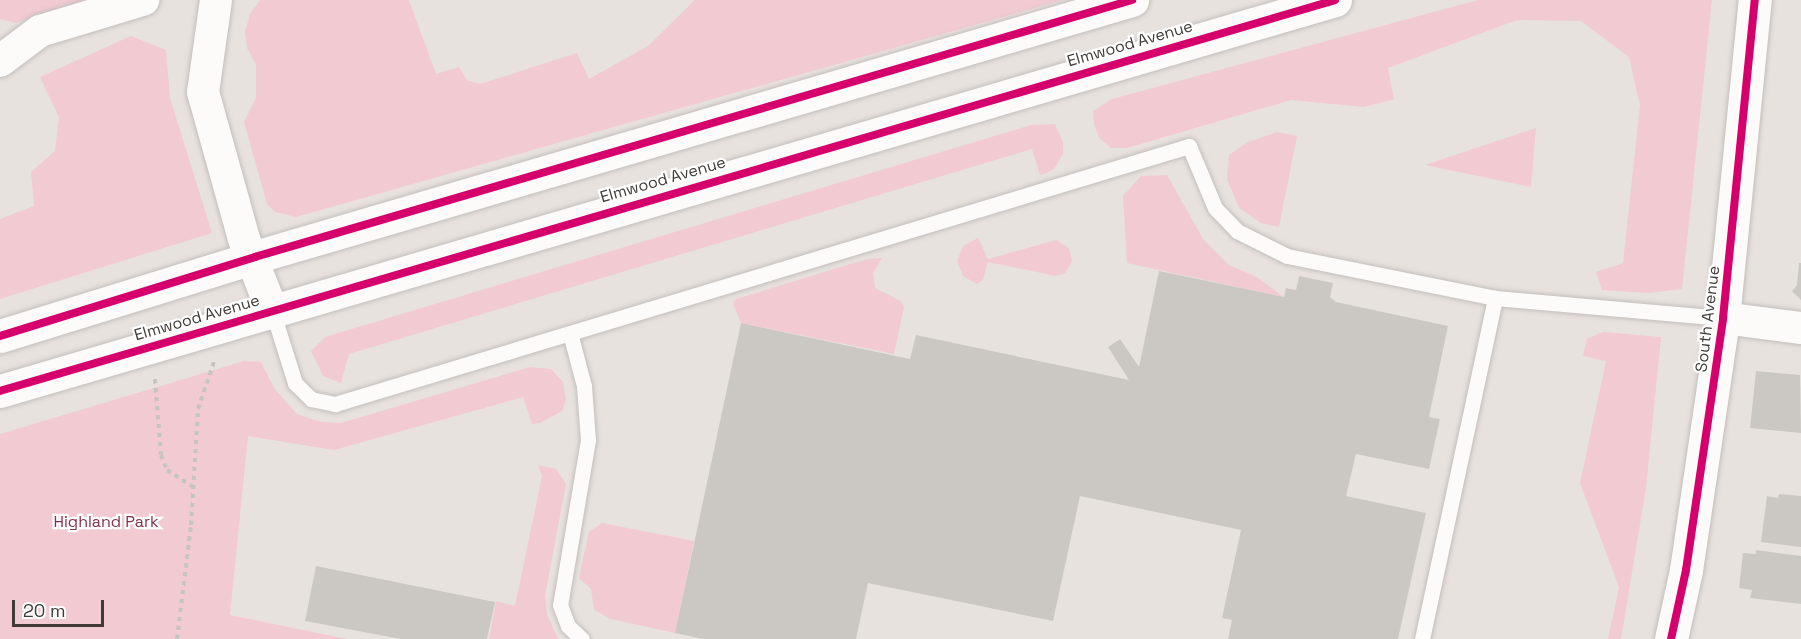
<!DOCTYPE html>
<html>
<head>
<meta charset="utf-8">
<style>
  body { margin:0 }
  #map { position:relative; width:1801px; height:639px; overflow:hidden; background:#e8e2de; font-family:"Space Grotesk",sans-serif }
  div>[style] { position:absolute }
  .green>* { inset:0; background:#f1cad2 }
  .building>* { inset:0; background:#cbc8c4 }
  .path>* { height:4px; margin-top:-2px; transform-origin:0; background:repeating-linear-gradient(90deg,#c6c4c3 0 4.5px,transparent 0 9px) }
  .roads { filter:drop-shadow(0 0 2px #c3bfbc) drop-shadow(0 0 2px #c3bfbc) }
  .lane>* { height:15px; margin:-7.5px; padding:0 7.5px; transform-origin:7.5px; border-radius:7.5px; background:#fcfbfa }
  .street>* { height:32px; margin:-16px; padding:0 16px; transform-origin:16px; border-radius:16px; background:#fcfbfa }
  .secondary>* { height:33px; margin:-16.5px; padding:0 16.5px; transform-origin:16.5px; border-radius:16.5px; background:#fcfbfa }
  .primary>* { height:33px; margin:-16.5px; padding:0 16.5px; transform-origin:16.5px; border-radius:16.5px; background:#fcfbfa }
  .cycleway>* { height:8px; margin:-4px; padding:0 4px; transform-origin:4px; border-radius:4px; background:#d6006c }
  span { translate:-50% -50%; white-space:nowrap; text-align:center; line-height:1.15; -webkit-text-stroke:4.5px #fff; paint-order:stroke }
  .street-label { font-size:16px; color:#3f3b37 }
  .park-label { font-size:16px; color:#81314d }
  .scale { position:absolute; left:12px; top:600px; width:92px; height:27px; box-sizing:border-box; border:3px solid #3f3b37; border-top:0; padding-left:8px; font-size:18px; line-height:21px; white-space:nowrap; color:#3f3b37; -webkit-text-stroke:4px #fff; paint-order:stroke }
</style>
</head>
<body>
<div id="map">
  <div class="green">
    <div style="clip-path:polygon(0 0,86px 0,16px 23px,0 19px)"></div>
    <div style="clip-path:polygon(260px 0,409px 0,436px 74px,459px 67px,467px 80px,480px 84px,577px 53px,589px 79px,648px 46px,695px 0,1063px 0,296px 217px,275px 212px,267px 204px,244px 122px,256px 98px,256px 64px,247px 48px,245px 32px,250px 14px)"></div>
    <div style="clip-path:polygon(1478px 0,1712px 0,1682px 289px,1648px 293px,1602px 290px,1596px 272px,1623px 263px,1640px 105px,1629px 57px,1581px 21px,1517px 20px,1388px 68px,1394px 99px,1364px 107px,1291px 100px,1127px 148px,1111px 148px,1099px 138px,1094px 124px,1093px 111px,1112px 99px)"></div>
    <div style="clip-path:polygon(131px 36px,166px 50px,170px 98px,212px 233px,0 299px,0 219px,34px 206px,31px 172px,55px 151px,59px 117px,40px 77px)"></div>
    <div style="clip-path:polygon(1055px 124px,1063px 142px,1063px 154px,1054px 169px,1045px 174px,1040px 175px,1032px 149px,349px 354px,341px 383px,323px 376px,311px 351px,325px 337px,1031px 125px)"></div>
    <div style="clip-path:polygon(1536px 128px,1531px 187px,1425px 165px)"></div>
    <div style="clip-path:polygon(1277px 132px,1297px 136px,1279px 227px,1261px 223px,1239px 208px,1227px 179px,1229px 155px,1248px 142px)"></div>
    <div style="clip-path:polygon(1167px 175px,1203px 239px,1229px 265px,1257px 277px,1284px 297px,1127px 263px,1123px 196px,1141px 176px)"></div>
    <div style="clip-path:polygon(978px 238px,988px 259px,1056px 240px,1069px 248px,1072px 261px,1065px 273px,1056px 276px,988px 262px,983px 280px,977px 284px,963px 276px,957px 261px,963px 246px)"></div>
    <div style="clip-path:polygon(882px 258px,873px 273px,875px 288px,901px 301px,904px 307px,894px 354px,741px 323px,733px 303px,736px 299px,867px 259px)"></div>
    <div style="clip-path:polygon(1603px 332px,1661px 337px,1646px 488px,1621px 639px,1608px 639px,1619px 587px,1580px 483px,1606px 361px,1583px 356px,1587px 339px)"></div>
    <div style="clip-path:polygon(244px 361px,261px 362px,274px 388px,297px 414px,321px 422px,341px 423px,530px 367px,551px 369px,563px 382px,566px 399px,562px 411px,540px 423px,532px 424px,523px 397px,334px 450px,248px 436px,230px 615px,347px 639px,0 639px,0 434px)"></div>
    <div style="clip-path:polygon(538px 465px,556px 469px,566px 484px,545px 596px,547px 614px,558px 639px,489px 639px,496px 601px,515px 606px,542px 476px)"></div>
    <div style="clip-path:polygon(602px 523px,694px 541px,675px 633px,611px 619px,594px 610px,591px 589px,579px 578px,589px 532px)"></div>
  </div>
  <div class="building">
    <div style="clip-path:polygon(1799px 263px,1801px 263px,1801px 300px,1792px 291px,1797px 285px)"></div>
    <div style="clip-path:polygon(1159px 271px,1284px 297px,1286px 288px,1296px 290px,1299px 276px,1333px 283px,1330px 297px,1336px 302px,1448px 326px,1429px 417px,1440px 419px,1429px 469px,1356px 454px,1346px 496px,1426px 513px,1398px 639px,1228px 639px,1232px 620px,1222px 618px,1241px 530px,1080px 496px,1053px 621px,868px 583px,856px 639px,703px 639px,675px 633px,741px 323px,910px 359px,916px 335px,1129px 380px,1108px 347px,1120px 339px,1139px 367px)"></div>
    <div style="clip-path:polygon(1756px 371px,1800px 375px,1801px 433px,1750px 428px)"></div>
    <div style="clip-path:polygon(1779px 494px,1801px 496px,1801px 547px,1761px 542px,1767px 496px,1778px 498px)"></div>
    <div style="clip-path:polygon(1756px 550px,1801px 556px,1801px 604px,1750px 598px,1752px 590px,1739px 588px,1743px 553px,1756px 554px)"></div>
    <div style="clip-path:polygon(316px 566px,495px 602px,487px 639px,401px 639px,305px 621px)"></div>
  </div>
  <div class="path">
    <div style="left:155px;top:379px;width:76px;rotate:85.5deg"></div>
    <div style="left:161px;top:455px;width:16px;rotate:68deg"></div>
    <div style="left:167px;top:470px;width:31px;rotate:33deg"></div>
    <div style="left:177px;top:639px;width:115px;rotate:-83deg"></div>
    <div style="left:191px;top:525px;width:116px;rotate:-86.5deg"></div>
    <div style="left:198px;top:409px;width:50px;rotate:-71.2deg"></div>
  </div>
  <div class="roads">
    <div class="lane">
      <div style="left:272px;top:310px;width:77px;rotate:72.5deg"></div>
      <div style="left:295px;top:383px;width:23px;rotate:45deg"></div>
      <div style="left:311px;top:399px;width:25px;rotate:12deg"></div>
      <div style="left:335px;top:404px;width:892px;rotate:-16.81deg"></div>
      <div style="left:1189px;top:146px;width:67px;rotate:67.2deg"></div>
      <div style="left:1215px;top:208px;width:32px;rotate:46deg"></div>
      <div style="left:1237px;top:231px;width:56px;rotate:26.6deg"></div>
      <div style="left:1287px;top:256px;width:212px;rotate:11.4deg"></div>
      <div style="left:1495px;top:298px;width:229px;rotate:5deg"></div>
      <div style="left:570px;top:333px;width:55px;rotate:75.2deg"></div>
      <div style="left:584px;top:386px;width:54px;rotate:85.8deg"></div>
      <div style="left:588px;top:440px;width:167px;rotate:99.6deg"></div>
      <div style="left:560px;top:605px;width:22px;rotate:69deg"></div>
      <div style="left:568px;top:626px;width:19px;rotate:43deg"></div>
      <div style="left:1422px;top:639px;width:349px;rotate:-77.9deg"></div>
    </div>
    <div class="street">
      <div style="left:216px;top:0;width:93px;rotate:98deg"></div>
      <div style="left:203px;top:92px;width:153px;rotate:74.4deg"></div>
      <div style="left:244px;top:239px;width:76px;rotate:68.5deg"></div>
      <div style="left:0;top:61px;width:50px;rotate:-36.9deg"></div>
      <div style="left:40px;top:31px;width:108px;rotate:-16.8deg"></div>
      <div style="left:1723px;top:318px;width:79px;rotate:7.3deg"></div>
    </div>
    <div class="secondary">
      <div style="left:1671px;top:639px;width:71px;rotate:-77.7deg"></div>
      <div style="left:1686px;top:570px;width:255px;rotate:-81.6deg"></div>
      <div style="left:1723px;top:318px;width:320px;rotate:-84.3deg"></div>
    </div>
    <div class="primary">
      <div style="left:0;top:336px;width:267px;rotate:-17.2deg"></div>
      <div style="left:255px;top:257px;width:914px;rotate:-16.33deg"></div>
      <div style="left:0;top:391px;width:1391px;rotate:-16.32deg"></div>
    </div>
  </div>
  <div class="cycleway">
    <div style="left:0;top:336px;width:267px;rotate:-17.2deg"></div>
    <div style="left:255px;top:257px;width:914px;rotate:-16.33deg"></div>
    <div style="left:0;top:391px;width:1391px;rotate:-16.32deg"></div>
    <div style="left:1671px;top:639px;width:71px;rotate:-77.7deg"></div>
    <div style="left:1686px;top:570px;width:255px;rotate:-81.6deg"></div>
    <div style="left:1723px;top:318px;width:320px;rotate:-84.3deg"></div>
  </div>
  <div class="street-label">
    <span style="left:1130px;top:44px;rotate:-16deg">Elmwood Avenue</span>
    <span style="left:663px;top:180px;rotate:-16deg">Elmwood Avenue</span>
    <span style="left:197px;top:318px;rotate:-16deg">Elmwood Avenue</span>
    <span style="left:1708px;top:319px;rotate:-83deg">South Avenue</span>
  </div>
  <div class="park-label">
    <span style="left:106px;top:522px">Highland Park</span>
  </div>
  <div class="scale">20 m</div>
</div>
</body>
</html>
